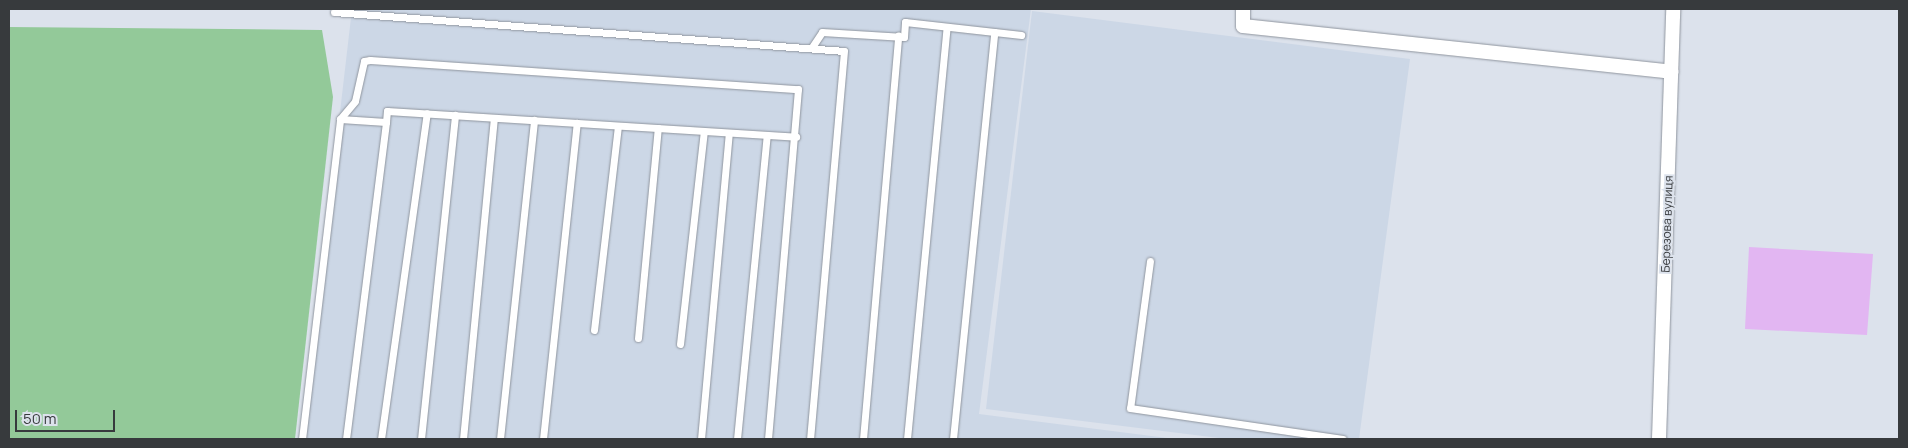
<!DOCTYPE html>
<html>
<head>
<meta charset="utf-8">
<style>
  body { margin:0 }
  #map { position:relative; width:1908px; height:448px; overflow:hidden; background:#dce2ec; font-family:Manrope,sans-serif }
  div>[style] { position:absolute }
  .built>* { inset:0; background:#ccd7e6 }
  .green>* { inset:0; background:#93c999 }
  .building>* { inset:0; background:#e2b6f2 }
  .roads { filter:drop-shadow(0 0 1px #8f959e) drop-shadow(0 0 1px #8f959e) }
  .lane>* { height:7px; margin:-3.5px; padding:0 3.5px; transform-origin:3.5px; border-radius:3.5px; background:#fff }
  .street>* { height:14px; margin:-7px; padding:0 7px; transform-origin:7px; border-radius:7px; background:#fff }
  span { translate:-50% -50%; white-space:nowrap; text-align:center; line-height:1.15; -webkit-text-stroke:4px #dce2ec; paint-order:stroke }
  .street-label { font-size:12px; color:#373a3d }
  .frame { position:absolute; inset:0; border:10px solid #373a3d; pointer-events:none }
  .scale { position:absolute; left:15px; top:410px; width:100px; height:22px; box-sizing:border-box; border:2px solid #373a3d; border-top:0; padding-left:6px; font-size:15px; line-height:18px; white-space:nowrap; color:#373a3d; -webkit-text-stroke:4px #dce2ec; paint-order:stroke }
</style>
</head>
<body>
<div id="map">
  <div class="built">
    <div style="clip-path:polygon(352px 9px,1031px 9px,979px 414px,1175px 439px,302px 439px)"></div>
    <div style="clip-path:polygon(1032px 11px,1410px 59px,1359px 439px,1227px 439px,986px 409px)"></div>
  </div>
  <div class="green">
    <div style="clip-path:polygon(9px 27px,322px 30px,333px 97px,295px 439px,9px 439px)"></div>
  </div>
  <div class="building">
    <div style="clip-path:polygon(1749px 247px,1873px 254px,1867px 335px,1745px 329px)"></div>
  </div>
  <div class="roads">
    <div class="lane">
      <div style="left:334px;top:12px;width:511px;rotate:4.37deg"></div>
      <div style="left:844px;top:51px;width:389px;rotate:95deg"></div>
      <div style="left:812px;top:47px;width:18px;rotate:-56deg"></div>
      <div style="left:822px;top:32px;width:82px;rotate:3.5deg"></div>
      <div style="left:904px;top:37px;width:15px;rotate:-86deg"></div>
      <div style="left:905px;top:22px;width:117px;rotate:6.4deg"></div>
      <div style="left:340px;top:119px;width:46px;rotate:3.7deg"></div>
      <div style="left:386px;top:122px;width:11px;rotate:-85deg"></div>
      <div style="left:387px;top:111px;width:410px;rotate:3.6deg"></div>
      <div style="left:1150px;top:261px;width:148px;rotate:97.7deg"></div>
      <div style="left:1130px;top:408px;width:215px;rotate:8.3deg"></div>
      <div style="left:594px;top:330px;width:205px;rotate:-83.3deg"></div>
      <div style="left:638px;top:338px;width:211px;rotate:-84.6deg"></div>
      <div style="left:680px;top:344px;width:214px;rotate:-83.6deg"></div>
      <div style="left:302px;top:439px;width:322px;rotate:-83.2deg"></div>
      <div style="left:340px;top:119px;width:23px;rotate:-50deg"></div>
      <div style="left:355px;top:101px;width:41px;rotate:-77.3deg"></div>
      <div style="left:364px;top:61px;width:6px;rotate:-9deg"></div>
      <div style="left:370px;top:60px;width:429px;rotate:3.9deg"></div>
      <div style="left:798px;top:89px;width:351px;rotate:94.9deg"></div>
      <div style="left:346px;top:439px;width:320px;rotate:-82.8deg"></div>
      <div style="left:381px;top:439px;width:329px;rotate:-82deg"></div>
      <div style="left:421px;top:439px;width:326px;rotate:-84deg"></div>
      <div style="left:463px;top:439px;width:322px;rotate:-84.5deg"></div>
      <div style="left:500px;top:439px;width:321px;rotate:-83.9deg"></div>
      <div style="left:543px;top:439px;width:318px;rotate:-83.9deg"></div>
      <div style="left:701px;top:439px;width:307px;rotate:-84.8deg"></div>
      <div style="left:737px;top:439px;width:305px;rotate:-84.4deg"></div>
      <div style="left:863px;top:439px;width:405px;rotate:-85deg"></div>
      <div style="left:907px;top:439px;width:414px;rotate:-84.5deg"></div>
      <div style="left:953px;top:439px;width:409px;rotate:-84.2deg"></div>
    </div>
    <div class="street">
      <div style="left:1243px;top:9px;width:17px;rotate:90deg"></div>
      <div style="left:1243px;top:26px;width:431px;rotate:6.1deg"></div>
      <div style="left:1659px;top:439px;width:430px;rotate:-88.1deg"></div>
    </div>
  </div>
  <div class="street-label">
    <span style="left:1667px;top:224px;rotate:-88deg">Березова вулиця</span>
  </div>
  <div class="frame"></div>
  <div class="scale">50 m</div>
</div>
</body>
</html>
